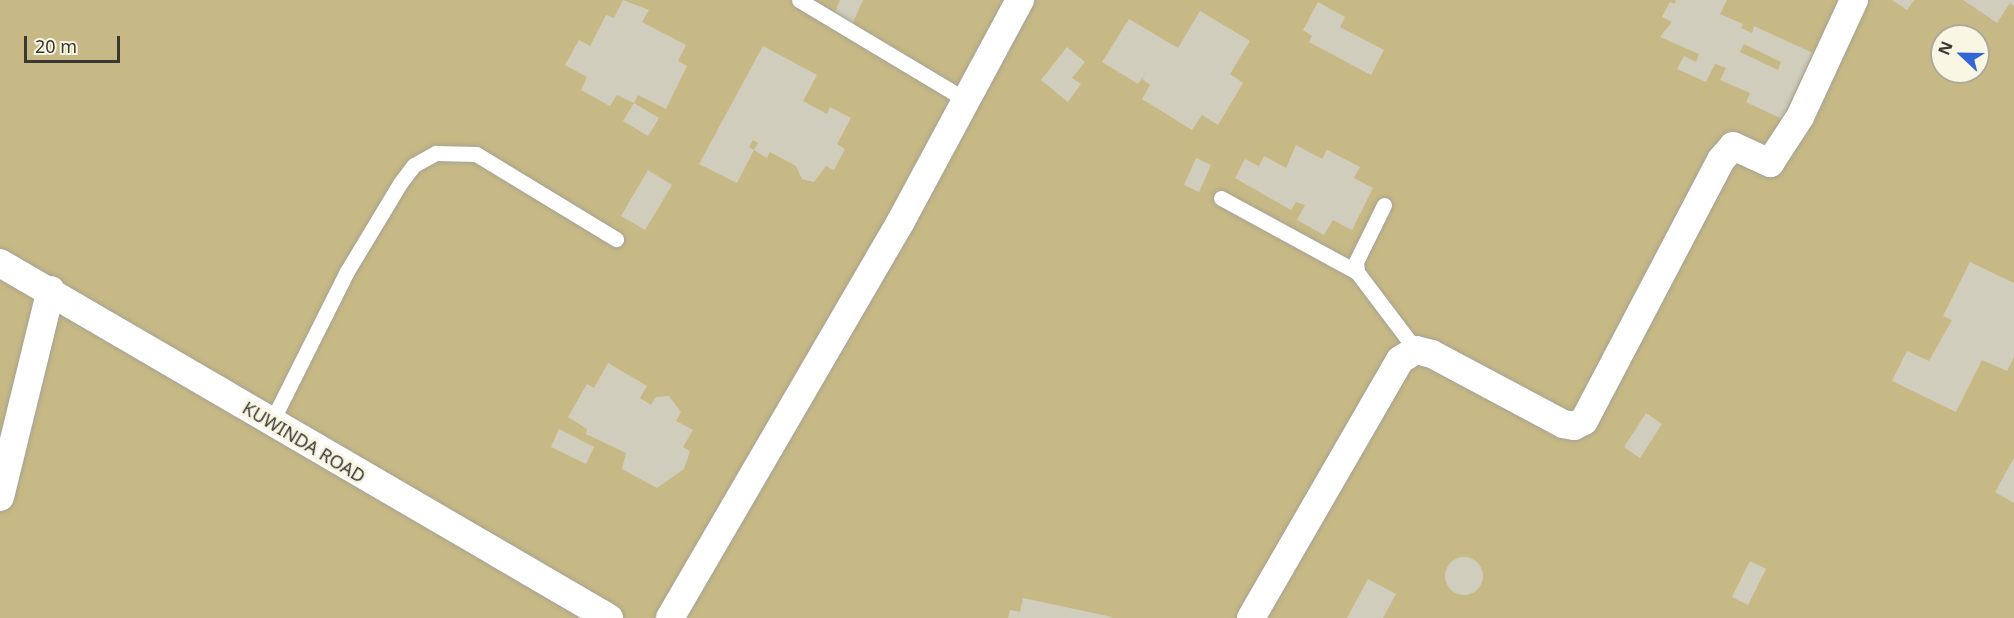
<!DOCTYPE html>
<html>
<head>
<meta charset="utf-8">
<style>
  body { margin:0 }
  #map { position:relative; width:2014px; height:618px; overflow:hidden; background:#ede8d7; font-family:"Noto Sans",sans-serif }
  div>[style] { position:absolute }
  .green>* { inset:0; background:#c7b985 }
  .building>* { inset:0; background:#d1cdbc }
  .round { border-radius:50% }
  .roads { filter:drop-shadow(0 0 2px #a7a292) drop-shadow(0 0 2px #a7a292) }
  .lane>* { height:15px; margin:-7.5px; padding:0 7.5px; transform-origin:7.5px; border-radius:7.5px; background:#fff }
  .street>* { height:28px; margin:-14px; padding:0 14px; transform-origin:14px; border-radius:14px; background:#fff }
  span { translate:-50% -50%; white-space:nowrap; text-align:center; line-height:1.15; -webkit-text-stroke:6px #faf6e4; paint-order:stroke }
  .street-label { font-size:18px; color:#393831 }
  .north { position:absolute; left:1930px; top:24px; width:60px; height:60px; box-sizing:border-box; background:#faf6e4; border:2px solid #adaa9c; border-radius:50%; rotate:292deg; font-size:16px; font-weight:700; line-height:24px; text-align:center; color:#393831 }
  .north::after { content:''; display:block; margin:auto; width:21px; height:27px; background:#3366d5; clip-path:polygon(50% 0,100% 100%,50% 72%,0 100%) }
  .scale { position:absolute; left:24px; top:36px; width:96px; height:27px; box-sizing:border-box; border:3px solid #393831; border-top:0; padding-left:8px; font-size:18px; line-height:21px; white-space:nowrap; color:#393831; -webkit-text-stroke:4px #faf6e4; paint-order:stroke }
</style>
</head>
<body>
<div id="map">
  <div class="green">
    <div style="clip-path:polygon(evenodd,0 0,2014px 0,2014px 618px,0 618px,0 0,1942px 36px,1978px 36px,1978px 72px,1942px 72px,1942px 36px)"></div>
  </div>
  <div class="building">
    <div style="clip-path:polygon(623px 0,649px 10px,642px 22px,686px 45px,678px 61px,687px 66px,666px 109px,638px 95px,634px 103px,617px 95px,610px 106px,581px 90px,587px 77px,565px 65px,579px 40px,590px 46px,606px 15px,614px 18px)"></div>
    <div style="clip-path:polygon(840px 0,863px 0,852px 25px,833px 17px)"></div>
    <div style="clip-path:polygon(evenodd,1676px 0,1727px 0,1720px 14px,1743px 24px,1741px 28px,1752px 33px,1754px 26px,1813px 53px,1782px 119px,1746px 102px,1750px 93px,1720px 80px,1726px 68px,1715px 64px,1706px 82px,1677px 69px,1684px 56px,1696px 62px,1699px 54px,1660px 37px,1672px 22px,1662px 17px,1670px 2px,1675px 4px,1676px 0,1744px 44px,1781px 62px,1778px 70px,1740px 52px,1744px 44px)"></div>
    <div style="clip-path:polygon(1892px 0,1914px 0,1907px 10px)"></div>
    <div style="clip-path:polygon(1963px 0,2014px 0,2014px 6px,2010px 3px,1997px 23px)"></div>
    <div style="clip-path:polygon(1318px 2px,1345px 17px,1340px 27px,1384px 50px,1371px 75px,1309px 42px,1312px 36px,1303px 30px)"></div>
    <div style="clip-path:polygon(1200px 11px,1250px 41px,1230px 74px,1243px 83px,1218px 125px,1202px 115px,1192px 130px,1142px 99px,1150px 85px,1142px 79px,1150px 67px,1138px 84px,1102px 62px,1129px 19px,1178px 48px)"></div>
    <div style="clip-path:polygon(763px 46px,817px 75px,803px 101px,827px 114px,830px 107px,851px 118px,837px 144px,845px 149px,834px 170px,826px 166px,814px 182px,802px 179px,796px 166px,770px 152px,767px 158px,754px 150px,758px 143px,753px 140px,749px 147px,754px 150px,737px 183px,699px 164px)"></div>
    <div style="clip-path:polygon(1067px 47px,1085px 62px,1072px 78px,1081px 84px,1068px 102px,1041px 80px)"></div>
    <div style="clip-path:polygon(634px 103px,659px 118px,648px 136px,623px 121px)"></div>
    <div style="clip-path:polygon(1296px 145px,1322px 159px,1327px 150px,1360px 167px,1354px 178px,1373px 188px,1352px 230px,1333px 220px,1324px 235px,1297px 220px,1305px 205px,1296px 202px,1291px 210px,1235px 178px,1245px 159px,1259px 166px,1264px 156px,1286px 168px)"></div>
    <div style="clip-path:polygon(1196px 158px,1211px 165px,1199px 192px,1184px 185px)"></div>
    <div style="clip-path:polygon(648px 170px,672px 185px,645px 230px,621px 216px)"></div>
    <div style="clip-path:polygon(1970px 262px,2014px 283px,2014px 357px,2007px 371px,1982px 360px,1956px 412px,1892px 381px,1907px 351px,1929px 361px,1952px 320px,1943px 316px)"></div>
    <div style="clip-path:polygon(608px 363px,647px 386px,640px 398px,651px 405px,656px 397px,669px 396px,681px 412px,676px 421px,693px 430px,683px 447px,690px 451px,684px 469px,657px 488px,622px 469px,626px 453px,586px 434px,587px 429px,568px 417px,587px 384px,594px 388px)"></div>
    <div style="clip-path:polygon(1646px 413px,1662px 424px,1640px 458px,1624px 447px)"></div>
    <div style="clip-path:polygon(559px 429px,594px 447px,586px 464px,551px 447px)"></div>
    <div style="clip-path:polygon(2014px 458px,2014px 503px,1995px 492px)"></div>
    <div class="round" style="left:1445px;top:557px;width:38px;height:38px"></div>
    <div style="clip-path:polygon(1750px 561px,1766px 569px,1748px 605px,1732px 597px)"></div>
    <div style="clip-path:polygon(1368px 579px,1396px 594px,1383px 618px,1347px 618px)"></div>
    <div style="clip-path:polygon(1023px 598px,1112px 617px,1112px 618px,1008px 618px,1010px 610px,1020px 612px)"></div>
  </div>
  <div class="roads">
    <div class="lane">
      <div style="left:799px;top:0;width:195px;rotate:30.9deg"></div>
      <div style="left:1221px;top:198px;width:155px;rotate:28.6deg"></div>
      <div style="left:1384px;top:205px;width:64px;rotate:116.2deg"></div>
      <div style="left:1356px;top:262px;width:10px;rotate:84deg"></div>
      <div style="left:1357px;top:272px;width:98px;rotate:52.9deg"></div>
      <div style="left:271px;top:423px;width:168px;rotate:-63.4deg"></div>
      <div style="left:346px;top:273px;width:106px;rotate:-58.9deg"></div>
      <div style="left:401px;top:182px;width:21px;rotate:-53deg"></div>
      <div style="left:414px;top:165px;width:25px;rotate:-29deg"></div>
      <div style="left:436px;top:153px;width:40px;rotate:1.4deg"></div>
      <div style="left:476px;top:154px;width:164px;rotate:31.3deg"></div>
    </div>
    <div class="street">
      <div style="left:0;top:263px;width:705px;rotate:30.24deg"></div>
      <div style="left:0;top:497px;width:213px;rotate:-76.2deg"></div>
      <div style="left:670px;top:618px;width:459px;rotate:-59.8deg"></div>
      <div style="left:901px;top:221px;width:251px;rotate:-61.7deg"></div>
      <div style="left:1251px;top:618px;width:298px;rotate:-60deg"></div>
      <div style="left:1400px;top:360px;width:19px;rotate:-32deg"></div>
      <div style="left:1416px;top:350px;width:16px;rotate:14deg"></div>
      <div style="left:1432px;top:354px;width:149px;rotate:28.1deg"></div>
      <div style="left:1563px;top:424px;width:11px;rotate:10deg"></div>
      <div style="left:1574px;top:426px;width:11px;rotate:-27deg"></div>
      <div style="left:1584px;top:421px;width:295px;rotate:-62.3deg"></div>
      <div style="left:1721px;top:160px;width:18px;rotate:-49deg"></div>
      <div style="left:1733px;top:146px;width:41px;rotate:24.7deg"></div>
      <div style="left:1770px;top:163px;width:55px;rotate:-56.9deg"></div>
      <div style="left:1800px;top:117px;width:129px;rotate:-65.2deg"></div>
    </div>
  </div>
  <div class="street-label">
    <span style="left:304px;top:442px;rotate:31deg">KUWINDA ROAD</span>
  </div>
  <div class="north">N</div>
  <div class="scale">20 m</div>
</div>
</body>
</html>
